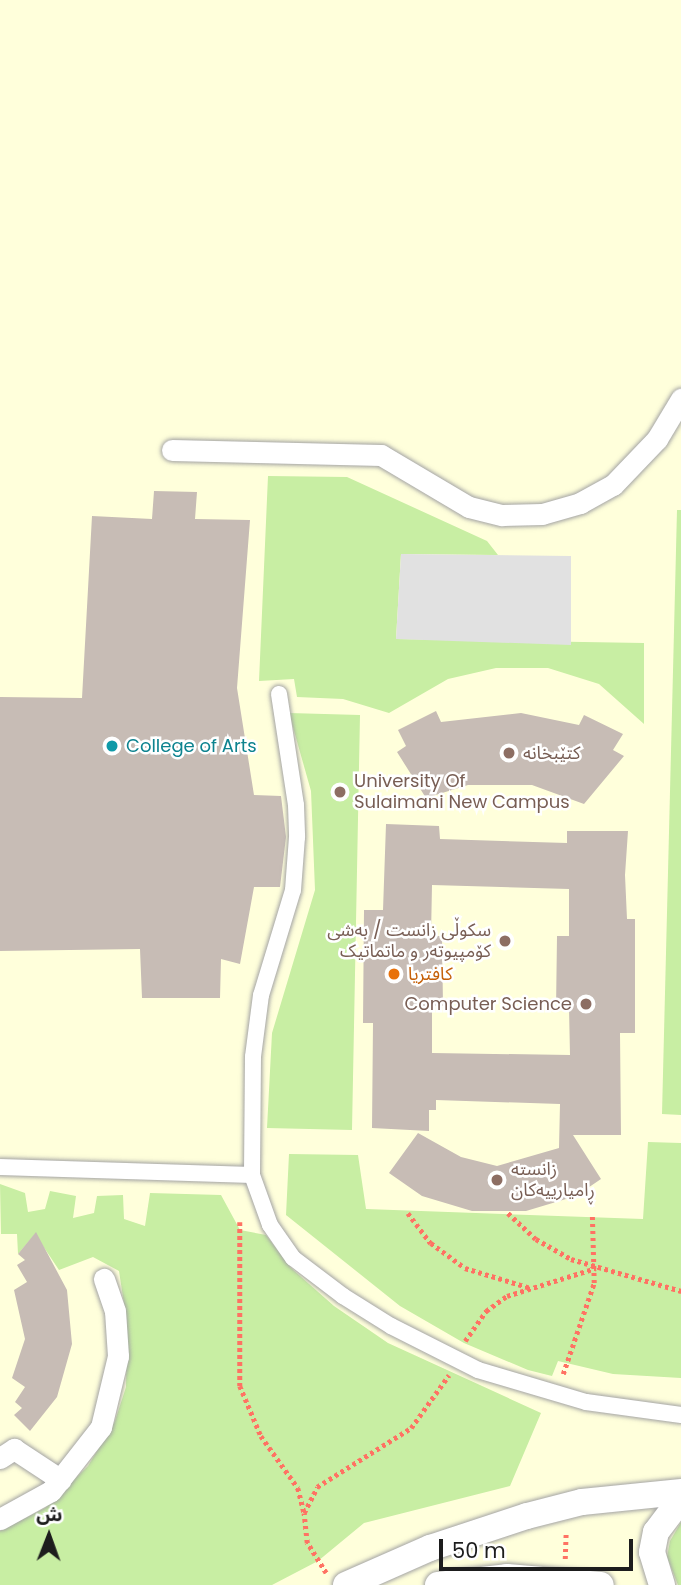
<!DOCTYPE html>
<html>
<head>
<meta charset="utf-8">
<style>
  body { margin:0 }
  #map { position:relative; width:681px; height:1585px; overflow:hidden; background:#efeae2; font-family:Poppins,"Noto Sans Arabic",sans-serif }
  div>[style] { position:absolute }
  .education>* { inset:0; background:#ffffdb }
  .grass>* { inset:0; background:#c8eea3 }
  .parking>* { inset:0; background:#e1e1e1 }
  .building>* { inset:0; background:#c7bcb5 }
  .path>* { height:4.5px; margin-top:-2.25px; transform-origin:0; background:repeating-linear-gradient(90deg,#ff7263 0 3.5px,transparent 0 7px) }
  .roads { filter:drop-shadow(0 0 2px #a4a4a4) drop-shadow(0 0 2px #a4a4a4) }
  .pedestrian>* { height:16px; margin:-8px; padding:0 8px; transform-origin:8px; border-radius:8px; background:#fff }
  .minor>* { height:21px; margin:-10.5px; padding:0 10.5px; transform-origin:10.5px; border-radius:10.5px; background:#fff }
  .tertiary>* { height:26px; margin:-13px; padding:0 13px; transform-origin:13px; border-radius:13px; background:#fff }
  .dots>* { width:19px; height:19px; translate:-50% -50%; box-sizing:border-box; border:4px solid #fff; border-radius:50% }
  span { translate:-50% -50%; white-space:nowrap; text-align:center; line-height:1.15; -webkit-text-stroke:5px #fff; paint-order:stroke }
  .culture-label { font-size:18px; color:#0d838f }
  .left { translate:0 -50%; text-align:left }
  .education-label { font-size:18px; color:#785e54 }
  .right { translate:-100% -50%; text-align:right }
  .food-label { font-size:18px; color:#c56008 }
  .north { position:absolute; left:14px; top:1501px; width:70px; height:70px; -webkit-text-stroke:5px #fff; paint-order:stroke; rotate:1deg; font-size:19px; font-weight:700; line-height:28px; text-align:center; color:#1d1d1d }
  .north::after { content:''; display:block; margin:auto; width:24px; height:32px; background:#1d1d1d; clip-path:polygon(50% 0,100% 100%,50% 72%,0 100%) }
  .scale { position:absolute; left:439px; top:1539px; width:194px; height:32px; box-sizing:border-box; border:4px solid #1d1d1d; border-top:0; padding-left:9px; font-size:21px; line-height:24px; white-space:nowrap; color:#1d1d1d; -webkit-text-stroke:5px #fff; paint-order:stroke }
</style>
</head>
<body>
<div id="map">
  <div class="education">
    <div style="clip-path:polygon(0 0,681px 0,681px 1585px,0 1585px)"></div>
  </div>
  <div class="grass">
    <div style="clip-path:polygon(268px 476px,347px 477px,487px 541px,498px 555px,401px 554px,396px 639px,644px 643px,644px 724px,599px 684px,548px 668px,496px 668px,448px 679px,389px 713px,343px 699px,297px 697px,294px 679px,259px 681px)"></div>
    <div style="clip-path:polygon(677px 510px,681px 510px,681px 1115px,662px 1114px)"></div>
    <div style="clip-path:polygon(289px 713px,360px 715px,352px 1130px,267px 1128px,272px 1033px,315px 890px,311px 791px)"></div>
    <div style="clip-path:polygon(648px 1142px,681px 1143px,681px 1378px,613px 1374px,558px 1361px,552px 1376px,528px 1370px,464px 1343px,400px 1306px,286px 1215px,289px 1154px,358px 1155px,366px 1209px,643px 1219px)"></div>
    <div style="clip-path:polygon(0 1184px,25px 1193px,28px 1212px,45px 1209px,50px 1191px,76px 1196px,73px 1218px,94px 1213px,97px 1196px,123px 1195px,124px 1219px,145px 1226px,150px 1193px,221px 1195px,240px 1230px,266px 1235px,291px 1268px,334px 1306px,388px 1343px,541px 1413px,510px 1486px,364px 1523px,318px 1561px,272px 1585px,0 1585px,0 1531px,45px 1508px,88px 1466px,115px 1421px,126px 1387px,127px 1323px,119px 1271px,93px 1257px,59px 1270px,35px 1234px,18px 1254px,17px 1234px,1px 1234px)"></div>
    <div style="clip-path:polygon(681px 1522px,681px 1585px,678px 1585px,667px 1557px,670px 1541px)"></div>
  </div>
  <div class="parking">
    <div style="clip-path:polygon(401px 554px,571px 556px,571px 645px,396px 639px)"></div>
  </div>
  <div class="building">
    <div style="clip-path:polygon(154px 491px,197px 492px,195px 519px,250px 520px,237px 688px,254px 795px,281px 796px,286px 837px,280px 887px,254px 887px,240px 964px,221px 959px,220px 998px,142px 998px,140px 949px,0 951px,0 697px,82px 698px,92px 516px,152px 519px)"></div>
    <div style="clip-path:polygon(436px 711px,441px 722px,521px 713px,579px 725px,584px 715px,623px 734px,613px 750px,624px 756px,584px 804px,532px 785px,468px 785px,426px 798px,397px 752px,406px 746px,398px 730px)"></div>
    <div style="clip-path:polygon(evenodd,386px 824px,439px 826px,440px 839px,567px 843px,567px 831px,628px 831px,625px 875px,627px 919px,635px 919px,635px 1033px,620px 1033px,621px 1135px,573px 1135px,601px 1179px,576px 1196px,526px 1211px,472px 1211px,422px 1196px,389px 1173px,418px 1133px,461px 1157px,497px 1166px,559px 1148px,560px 1104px,436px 1100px,436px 1110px,429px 1110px,429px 1131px,372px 1128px,373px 1023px,363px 1023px,364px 910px,383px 910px,386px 824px,432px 885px,569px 889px,569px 936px,557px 936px,556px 1009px,569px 1008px,570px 1055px,432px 1053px,432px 1006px,443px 1006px,442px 936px,431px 936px,432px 885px)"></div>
    <div style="clip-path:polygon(36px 1232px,67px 1290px,72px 1344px,57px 1397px,30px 1431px,14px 1415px,22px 1408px,15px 1402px,25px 1387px,12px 1378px,25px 1339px,14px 1290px,27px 1282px,17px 1265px,25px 1260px,18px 1254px)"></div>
  </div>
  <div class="path">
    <div style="left:408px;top:1213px;width:38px;rotate:53deg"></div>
    <div style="left:431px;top:1243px;width:42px;rotate:36.3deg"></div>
    <div style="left:465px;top:1268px;width:69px;rotate:16.9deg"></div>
    <div style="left:508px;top:1213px;width:38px;rotate:43deg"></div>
    <div style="left:536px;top:1239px;width:40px;rotate:29.7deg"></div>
    <div style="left:571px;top:1259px;width:115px;rotate:16.2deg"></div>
    <div style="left:240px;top:1222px;width:164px;rotate:90deg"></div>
    <div style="left:240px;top:1386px;width:54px;rotate:67.2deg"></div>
    <div style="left:261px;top:1436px;width:64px;rotate:54.6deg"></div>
    <div style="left:298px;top:1488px;width:25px;rotate:76deg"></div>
    <div style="left:465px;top:1341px;width:37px;rotate:-55deg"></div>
    <div style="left:486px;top:1311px;width:26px;rotate:-36deg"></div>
    <div style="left:507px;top:1296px;width:93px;rotate:-17.5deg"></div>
    <div style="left:563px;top:1374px;width:96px;rotate:-71.2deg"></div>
    <div style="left:594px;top:1283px;width:70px;rotate:-91.6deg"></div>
    <div style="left:565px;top:1559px;width:27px;rotate:-88deg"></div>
    <div style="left:326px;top:1573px;width:36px;rotate:-122deg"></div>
    <div style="left:307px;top:1543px;width:30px;rotate:-96deg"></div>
    <div style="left:304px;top:1513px;width:29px;rotate:-63deg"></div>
    <div style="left:317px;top:1487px;width:111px;rotate:-32.1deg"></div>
    <div style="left:411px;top:1428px;width:65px;rotate:-54.4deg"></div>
  </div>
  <div class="roads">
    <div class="pedestrian">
      <div style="left:279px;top:694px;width:112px;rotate:81.3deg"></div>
      <div style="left:296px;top:805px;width:32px;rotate:88deg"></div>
      <div style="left:297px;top:837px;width:53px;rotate:94.3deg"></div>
      <div style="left:293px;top:890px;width:110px;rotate:106.9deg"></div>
      <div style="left:261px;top:995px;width:63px;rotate:97.4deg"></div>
      <div style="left:253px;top:1057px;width:118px;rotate:90.5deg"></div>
      <div style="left:252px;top:1175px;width:53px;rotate:70.2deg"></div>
      <div style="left:270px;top:1225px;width:40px;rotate:55.1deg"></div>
      <div style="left:293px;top:1258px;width:63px;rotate:37.2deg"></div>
      <div style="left:343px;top:1296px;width:57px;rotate:32deg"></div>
      <div style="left:391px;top:1326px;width:97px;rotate:26.8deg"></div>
      <div style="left:478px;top:1370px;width:113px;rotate:16.5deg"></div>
      <div style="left:586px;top:1402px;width:96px;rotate:7.8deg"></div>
      <div style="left:0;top:1167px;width:252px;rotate:1.8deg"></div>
    </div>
    <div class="minor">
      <div style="left:172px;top:450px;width:209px;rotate:1.4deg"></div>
      <div style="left:381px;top:455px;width:102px;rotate:30.6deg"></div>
      <div style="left:469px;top:507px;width:34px;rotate:14deg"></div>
      <div style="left:502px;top:515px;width:40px;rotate:-1.4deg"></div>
      <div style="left:542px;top:514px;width:40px;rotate:-16deg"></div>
      <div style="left:580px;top:503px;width:38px;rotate:-29deg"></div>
      <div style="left:613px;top:485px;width:64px;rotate:-46.3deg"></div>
      <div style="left:657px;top:439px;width:47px;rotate:-59deg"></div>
      <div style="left:0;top:1458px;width:17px;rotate:-33deg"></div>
      <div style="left:14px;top:1449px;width:56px;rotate:33.4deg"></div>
      <div style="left:0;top:1519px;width:58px;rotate:-28.8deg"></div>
      <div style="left:51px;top:1491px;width:81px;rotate:-52deg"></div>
      <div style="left:101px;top:1427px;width:73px;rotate:-76.5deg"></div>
      <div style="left:118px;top:1356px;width:45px;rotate:-93.8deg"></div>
      <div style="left:115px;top:1311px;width:34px;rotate:-109deg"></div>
    </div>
    <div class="tertiary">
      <div style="left:346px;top:1585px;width:92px;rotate:-23.8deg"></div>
      <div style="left:430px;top:1548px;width:102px;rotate:-18.3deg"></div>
      <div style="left:527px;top:1516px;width:57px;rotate:-14.3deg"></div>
      <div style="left:582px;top:1502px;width:100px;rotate:-5.8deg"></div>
      <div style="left:438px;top:1585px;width:69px;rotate:-6.6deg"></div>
      <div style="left:507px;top:1577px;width:94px;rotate:4.9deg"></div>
      <div style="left:662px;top:1585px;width:34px;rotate:-107deg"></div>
      <div style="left:652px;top:1552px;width:20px;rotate:-79deg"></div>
      <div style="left:656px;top:1532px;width:41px;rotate:-52.9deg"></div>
    </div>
  </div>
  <div class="dots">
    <div style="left:112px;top:746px;background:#0f9aa8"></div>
    <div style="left:509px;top:753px;background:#8d6e63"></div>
    <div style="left:340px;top:792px;background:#8d6e63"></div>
    <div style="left:505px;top:941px;background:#8d6e63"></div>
    <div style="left:394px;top:974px;background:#e8710a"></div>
    <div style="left:586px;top:1004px;background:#8d6e63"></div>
    <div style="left:497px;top:1180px;background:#8d6e63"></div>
  </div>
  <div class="culture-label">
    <span class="left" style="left:126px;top:746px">College of Arts</span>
  </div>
  <div class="education-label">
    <span class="left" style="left:523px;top:753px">کتێبخانە</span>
    <span class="left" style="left:354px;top:792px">University Of<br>Sulaimani New Campus</span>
    <span class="right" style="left:491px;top:941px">سکوڵی زانست / بەشی<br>کۆمپیوتەر و ماتماتیک</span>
    <span class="right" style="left:572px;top:1004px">Computer Science</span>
    <span class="left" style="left:511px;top:1180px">زانستە<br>ڕامیارییەکان</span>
  </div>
  <div class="food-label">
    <span class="left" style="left:408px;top:974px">کافتریا</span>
  </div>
  <div class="north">ش</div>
  <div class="scale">50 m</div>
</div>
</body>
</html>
